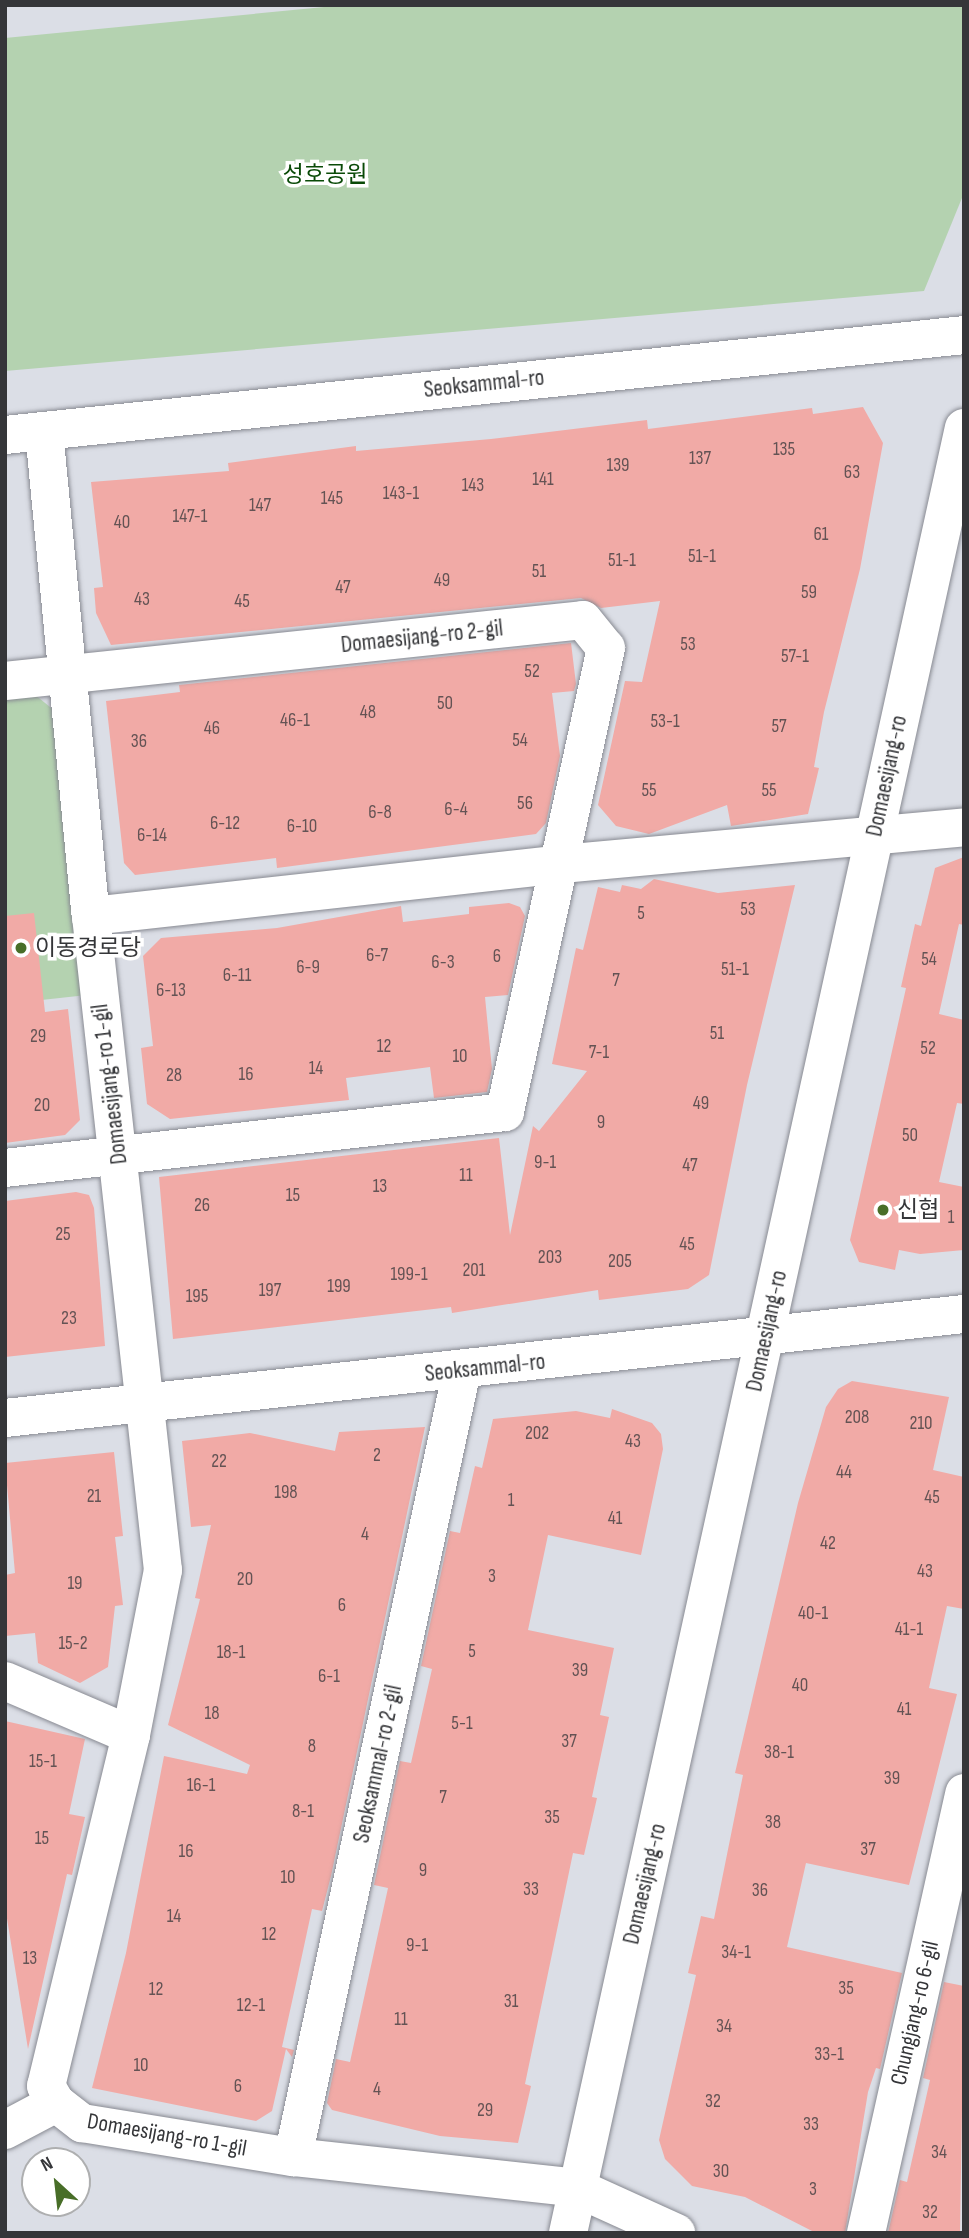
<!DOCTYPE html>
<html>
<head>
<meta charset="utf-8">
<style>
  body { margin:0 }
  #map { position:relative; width:969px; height:2238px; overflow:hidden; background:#dbdee6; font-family:"Sofia Sans Condensed","Noto Sans KR",sans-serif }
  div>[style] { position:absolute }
  .green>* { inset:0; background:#b4d2b0 }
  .building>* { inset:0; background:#f1aaa6 }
  .roads { filter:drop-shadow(0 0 2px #888a92) drop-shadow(0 0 2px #888a92) }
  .minor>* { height:38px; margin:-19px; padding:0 19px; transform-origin:19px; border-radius:19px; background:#fff }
  .dots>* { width:19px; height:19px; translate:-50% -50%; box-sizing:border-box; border:4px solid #fff; border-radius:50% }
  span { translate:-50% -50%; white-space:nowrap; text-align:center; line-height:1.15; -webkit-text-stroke:7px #fff; paint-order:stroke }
  .number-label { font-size:19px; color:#645354 }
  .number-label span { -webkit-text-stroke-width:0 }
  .park-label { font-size:23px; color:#094a07 }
  .street-label { font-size:23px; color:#353639 }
  .poi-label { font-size:23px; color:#353639 }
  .left { translate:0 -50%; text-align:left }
  .frame { position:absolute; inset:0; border:7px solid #353639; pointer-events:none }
  .north { position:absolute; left:21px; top:2147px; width:70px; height:70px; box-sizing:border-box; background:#fff; border:2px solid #aeafb0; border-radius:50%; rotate:333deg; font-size:19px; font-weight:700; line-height:28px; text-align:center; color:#353639 }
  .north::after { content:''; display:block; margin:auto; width:24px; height:32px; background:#486e28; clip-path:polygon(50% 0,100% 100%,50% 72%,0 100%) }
</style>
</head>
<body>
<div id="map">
  <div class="green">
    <div style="clip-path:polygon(345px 5px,964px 5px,964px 193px,924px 291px,5px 371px,5px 38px)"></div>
    <div style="clip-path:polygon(34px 694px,55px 711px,87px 995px,5px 1004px,5px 697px)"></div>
  </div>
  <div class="building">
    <div style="clip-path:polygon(863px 407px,883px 443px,860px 569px,824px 712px,814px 767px,819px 768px,808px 814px,731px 826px,727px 805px,649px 834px,616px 826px,598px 805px,625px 681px,642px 682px,660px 601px,601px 608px,581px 598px,111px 645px,96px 613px,94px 588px,103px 587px,91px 482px,229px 471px,228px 463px,356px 446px,356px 451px,491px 439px,647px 420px,648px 429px,812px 408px,813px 414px)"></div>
    <div style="clip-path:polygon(571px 643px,576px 684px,574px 691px,552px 693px,560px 756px,546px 823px,536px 834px,277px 868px,276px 858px,135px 875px,124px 863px,106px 701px,180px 692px,179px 685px)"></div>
    <div style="clip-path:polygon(964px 857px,964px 925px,959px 924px,939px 1014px,964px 1020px,964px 1104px,957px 1103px,939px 1182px,964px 1187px,964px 1250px,920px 1254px,899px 1250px,895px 1270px,859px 1262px,850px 1240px,906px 988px,901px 987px,915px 924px,921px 926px,935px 868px)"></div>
    <div style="clip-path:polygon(654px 879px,718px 893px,795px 885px,747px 1085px,709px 1275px,688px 1289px,599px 1300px,598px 1290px,452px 1313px,451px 1307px,173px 1339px,159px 1177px,499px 1138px,510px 1235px,533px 1126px,539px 1131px,587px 1071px,552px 1064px,576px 948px,583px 950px,598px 887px,620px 892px,622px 885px,641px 889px)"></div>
    <div style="clip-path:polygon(509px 903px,520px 907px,525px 916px,508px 995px,485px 997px,492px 1069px,487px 1092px,434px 1098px,430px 1067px,346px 1078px,349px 1100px,170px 1119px,147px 1104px,141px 1048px,153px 1046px,143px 956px,161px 938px,277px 928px,401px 906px,403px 922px,469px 914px,469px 907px)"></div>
    <div style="clip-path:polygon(34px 913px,45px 1012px,68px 1009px,80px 1120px,65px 1135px,5px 1143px,5px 916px)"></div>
    <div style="clip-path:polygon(76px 1192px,89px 1195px,94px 1208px,105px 1346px,5px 1357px,5px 1201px)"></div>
    <div style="clip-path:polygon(852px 1381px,949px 1397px,933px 1470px,964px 1477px,964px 1609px,947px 1606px,929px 1688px,957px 1694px,909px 1885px,806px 1863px,787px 1947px,902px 1973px,880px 2069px,876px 2068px,868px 2092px,845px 2233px,816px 2233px,745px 2197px,692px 2186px,665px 2159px,659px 2140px,696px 1975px,688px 1973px,701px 1916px,714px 1919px,743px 1775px,735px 1773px,798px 1503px,826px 1407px,838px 1389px)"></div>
    <div style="clip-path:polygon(612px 1409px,652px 1423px,661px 1434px,663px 1449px,641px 1555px,548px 1535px,528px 1630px,614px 1648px,600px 1715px,609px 1717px,592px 1797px,597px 1798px,584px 1855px,573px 1853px,525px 2084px,531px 2086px,518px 2143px,440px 2136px,332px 2110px,327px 2103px,336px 2059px,350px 2062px,388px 1888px,374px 1885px,400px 1761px,411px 1763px,432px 1669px,421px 1666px,450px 1531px,460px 1533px,475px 1466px,482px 1468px,493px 1419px,576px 1411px,610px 1418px)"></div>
    <div style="clip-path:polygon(425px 1427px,331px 1876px,322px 1911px,312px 1909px,295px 1988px,282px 2047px,294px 2050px,292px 2057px,286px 2049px,272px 2111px,256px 2121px,92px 2088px,126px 1953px,164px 1756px,247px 1774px,250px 1765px,168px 1725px,200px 1599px,195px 1598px,211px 1525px,191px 1527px,182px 1441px,250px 1433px,335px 1451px,339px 1432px)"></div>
    <div style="clip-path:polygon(114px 1452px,123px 1536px,115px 1537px,123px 1605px,115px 1606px,108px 1667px,80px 1683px,38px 1663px,35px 1633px,5px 1636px,5px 1575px,15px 1573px,5px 1463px)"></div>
    <div style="clip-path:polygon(5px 1721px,85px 1739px,69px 1814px,85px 1817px,72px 1875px,67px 1874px,28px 2049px,5px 1906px)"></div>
    <div style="clip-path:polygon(944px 1982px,964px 1986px,960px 2233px,888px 2233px,900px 2180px,907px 2182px,930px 2080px,923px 2078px)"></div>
  </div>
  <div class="roads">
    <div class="minor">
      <div style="left:44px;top:431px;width:487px;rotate:84.5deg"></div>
      <div style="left:91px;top:916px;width:658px;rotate:83.72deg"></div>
      <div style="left:163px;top:1570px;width:168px;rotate:101deg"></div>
      <div style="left:131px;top:1735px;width:361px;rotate:103.6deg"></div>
      <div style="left:46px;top:2086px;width:20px;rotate:60deg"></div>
      <div style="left:56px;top:2103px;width:33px;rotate:38deg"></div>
      <div style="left:82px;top:2123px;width:214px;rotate:9.2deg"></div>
      <div style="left:293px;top:2157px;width:286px;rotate:6.2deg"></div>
      <div style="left:577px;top:2188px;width:109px;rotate:24.4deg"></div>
      <div style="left:5px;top:435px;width:964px;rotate:-5.95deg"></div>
      <div style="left:5px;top:681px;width:581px;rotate:-6.02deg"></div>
      <div style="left:583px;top:620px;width:36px;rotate:51deg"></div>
      <div style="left:606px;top:648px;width:475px;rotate:102.3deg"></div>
      <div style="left:505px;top:1112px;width:503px;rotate:173.61deg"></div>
      <div style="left:91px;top:916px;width:473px;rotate:-6.3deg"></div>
      <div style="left:561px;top:864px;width:405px;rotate:-5.2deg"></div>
      <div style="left:5px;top:1418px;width:965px;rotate:-6.19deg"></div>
      <div style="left:5px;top:1681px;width:137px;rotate:23.2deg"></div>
      <div style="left:5px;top:2130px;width:58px;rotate:-27.9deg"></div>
      <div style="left:293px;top:2157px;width:805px;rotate:-77.88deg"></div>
      <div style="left:568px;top:2233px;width:1848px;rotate:-77.63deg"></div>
      <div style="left:866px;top:2233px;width:451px;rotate:-77.4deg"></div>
    </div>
  </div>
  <div class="dots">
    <div style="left:21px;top:948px;background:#486e28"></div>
    <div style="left:883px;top:1210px;background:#486e28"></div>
  </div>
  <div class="number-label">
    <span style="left:784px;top:450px">135</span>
    <span style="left:700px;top:459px">137</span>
    <span style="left:618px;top:466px">139</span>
    <span style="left:852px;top:473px">63</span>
    <span style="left:543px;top:480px">141</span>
    <span style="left:473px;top:486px">143</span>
    <span style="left:401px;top:494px">143-1</span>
    <span style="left:332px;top:499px">145</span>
    <span style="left:260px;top:506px">147</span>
    <span style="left:190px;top:517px">147-1</span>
    <span style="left:122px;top:523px">40</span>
    <span style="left:821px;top:535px">61</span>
    <span style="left:702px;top:557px">51-1</span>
    <span style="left:622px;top:561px">51-1</span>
    <span style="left:539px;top:572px">51</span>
    <span style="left:442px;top:581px">49</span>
    <span style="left:343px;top:588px">47</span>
    <span style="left:809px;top:593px">59</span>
    <span style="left:142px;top:600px">43</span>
    <span style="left:242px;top:602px">45</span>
    <span style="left:688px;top:645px">53</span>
    <span style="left:795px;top:657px">57-1</span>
    <span style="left:532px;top:672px">52</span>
    <span style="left:445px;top:704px">50</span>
    <span style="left:368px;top:713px">48</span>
    <span style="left:295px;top:721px">46-1</span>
    <span style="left:665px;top:722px">53-1</span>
    <span style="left:779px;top:727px">57</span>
    <span style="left:212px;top:729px">46</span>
    <span style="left:520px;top:741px">54</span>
    <span style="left:139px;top:742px">36</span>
    <span style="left:649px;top:791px">55</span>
    <span style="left:769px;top:791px">55</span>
    <span style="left:525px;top:804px">56</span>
    <span style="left:456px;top:810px">6-4</span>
    <span style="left:380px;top:813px">6-8</span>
    <span style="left:225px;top:824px">6-12</span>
    <span style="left:302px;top:827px">6-10</span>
    <span style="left:152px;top:836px">6-14</span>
    <span style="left:748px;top:910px">53</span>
    <span style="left:641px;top:914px">5</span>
    <span style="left:377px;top:956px">6-7</span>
    <span style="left:497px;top:957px">6</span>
    <span style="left:929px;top:960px">54</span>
    <span style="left:443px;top:963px">6-3</span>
    <span style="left:308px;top:968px">6-9</span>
    <span style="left:735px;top:970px">51-1</span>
    <span style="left:237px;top:976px">6-11</span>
    <span style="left:616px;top:981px">7</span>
    <span style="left:171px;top:991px">6-13</span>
    <span style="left:717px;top:1034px">51</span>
    <span style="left:38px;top:1037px">29</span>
    <span style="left:384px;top:1047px">12</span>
    <span style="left:928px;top:1049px">52</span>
    <span style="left:599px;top:1053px">7-1</span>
    <span style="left:460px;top:1057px">10</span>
    <span style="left:316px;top:1069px">14</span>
    <span style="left:246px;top:1075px">16</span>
    <span style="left:174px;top:1076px">28</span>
    <span style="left:701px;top:1104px">49</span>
    <span style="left:42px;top:1106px">20</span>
    <span style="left:601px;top:1123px">9</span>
    <span style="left:910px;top:1136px">50</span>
    <span style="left:545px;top:1163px">9-1</span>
    <span style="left:690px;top:1166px">47</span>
    <span style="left:466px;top:1176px">11</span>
    <span style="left:380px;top:1187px">13</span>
    <span style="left:293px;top:1196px">15</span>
    <span style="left:202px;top:1206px">26</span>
    <span style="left:951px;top:1218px">1</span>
    <span style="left:63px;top:1235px">25</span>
    <span style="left:687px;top:1245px">45</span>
    <span style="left:550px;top:1258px">203</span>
    <span style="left:620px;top:1262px">205</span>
    <span style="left:474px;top:1271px">201</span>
    <span style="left:409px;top:1275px">199-1</span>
    <span style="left:339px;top:1287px">199</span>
    <span style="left:270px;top:1291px">197</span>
    <span style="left:197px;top:1297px">195</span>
    <span style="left:69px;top:1319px">23</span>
    <span style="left:857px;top:1418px">208</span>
    <span style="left:921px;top:1424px">210</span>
    <span style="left:537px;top:1434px">202</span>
    <span style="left:633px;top:1442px">43</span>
    <span style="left:377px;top:1456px">2</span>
    <span style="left:219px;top:1462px">22</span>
    <span style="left:844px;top:1473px">44</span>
    <span style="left:286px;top:1493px">198</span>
    <span style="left:94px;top:1497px">21</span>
    <span style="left:932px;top:1498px">45</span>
    <span style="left:511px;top:1501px">1</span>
    <span style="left:615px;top:1519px">41</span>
    <span style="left:365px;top:1535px">4</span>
    <span style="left:828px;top:1544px">42</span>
    <span style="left:925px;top:1572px">43</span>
    <span style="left:492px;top:1577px">3</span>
    <span style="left:245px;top:1580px">20</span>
    <span style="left:75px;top:1584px">19</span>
    <span style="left:342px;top:1606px">6</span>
    <span style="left:813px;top:1614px">40-1</span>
    <span style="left:909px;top:1630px">41-1</span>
    <span style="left:73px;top:1644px">15-2</span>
    <span style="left:472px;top:1652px">5</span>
    <span style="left:231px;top:1653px">18-1</span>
    <span style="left:580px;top:1671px">39</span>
    <span style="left:329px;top:1677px">6-1</span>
    <span style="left:800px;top:1686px">40</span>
    <span style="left:904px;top:1710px">41</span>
    <span style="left:212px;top:1714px">18</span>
    <span style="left:462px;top:1724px">5-1</span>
    <span style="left:569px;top:1742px">37</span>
    <span style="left:312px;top:1747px">8</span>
    <span style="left:779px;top:1753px">38-1</span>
    <span style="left:43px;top:1762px">15-1</span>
    <span style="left:892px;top:1779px">39</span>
    <span style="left:201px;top:1786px">16-1</span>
    <span style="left:443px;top:1798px">7</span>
    <span style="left:303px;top:1812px">8-1</span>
    <span style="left:552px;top:1818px">35</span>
    <span style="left:773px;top:1823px">38</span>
    <span style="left:42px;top:1839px">15</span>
    <span style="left:868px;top:1850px">37</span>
    <span style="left:186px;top:1852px">16</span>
    <span style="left:423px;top:1871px">9</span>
    <span style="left:288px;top:1878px">10</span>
    <span style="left:531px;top:1890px">33</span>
    <span style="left:760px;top:1891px">36</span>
    <span style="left:174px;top:1917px">14</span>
    <span style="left:269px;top:1935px">12</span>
    <span style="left:417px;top:1946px">9-1</span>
    <span style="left:736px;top:1953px">34-1</span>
    <span style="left:30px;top:1959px">13</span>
    <span style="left:846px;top:1989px">35</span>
    <span style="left:156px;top:1990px">12</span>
    <span style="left:511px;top:2002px">31</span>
    <span style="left:251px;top:2006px">12-1</span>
    <span style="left:401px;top:2020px">11</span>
    <span style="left:724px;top:2027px">34</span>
    <span style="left:829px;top:2055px">33-1</span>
    <span style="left:141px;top:2066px">10</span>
    <span style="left:238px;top:2087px">6</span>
    <span style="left:377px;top:2090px">4</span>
    <span style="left:713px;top:2102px">32</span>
    <span style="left:485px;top:2111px">29</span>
    <span style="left:811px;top:2125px">33</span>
    <span style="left:939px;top:2153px">34</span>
    <span style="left:721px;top:2172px">30</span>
    <span style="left:813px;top:2190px">3</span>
    <span style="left:930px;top:2213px">32</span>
  </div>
  <div class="park-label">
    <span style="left:325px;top:175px">성호공원</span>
  </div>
  <div class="street-label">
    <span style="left:484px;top:384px;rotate:-6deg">Seoksammal-ro</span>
    <span style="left:422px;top:637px;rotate:-6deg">Domaesijang-ro 2-gil</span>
    <span style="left:887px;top:776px;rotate:-78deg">Domaesijang-ro</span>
    <span style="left:110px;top:1084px;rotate:-97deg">Domaesijang-ro 1-gil</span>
    <span style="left:767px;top:1331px;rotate:-78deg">Domaesijang-ro</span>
    <span style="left:485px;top:1368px;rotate:-6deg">Seoksammal-ro</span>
    <span style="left:378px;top:1764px;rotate:-78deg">Seoksammal-ro 2-gil</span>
    <span style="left:645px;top:1884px;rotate:-77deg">Domaesijang-ro</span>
    <span style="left:915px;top:2013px;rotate:-77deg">Chungjang-ro 6-gil</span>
    <span style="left:167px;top:2135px;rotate:10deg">Domaesijang-ro 1-gil</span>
  </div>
  <div class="poi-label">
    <span class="left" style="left:35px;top:948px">이동경로당</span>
    <span class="left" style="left:897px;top:1210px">신협</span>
  </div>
  <div class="frame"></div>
  <div class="north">N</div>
</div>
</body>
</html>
